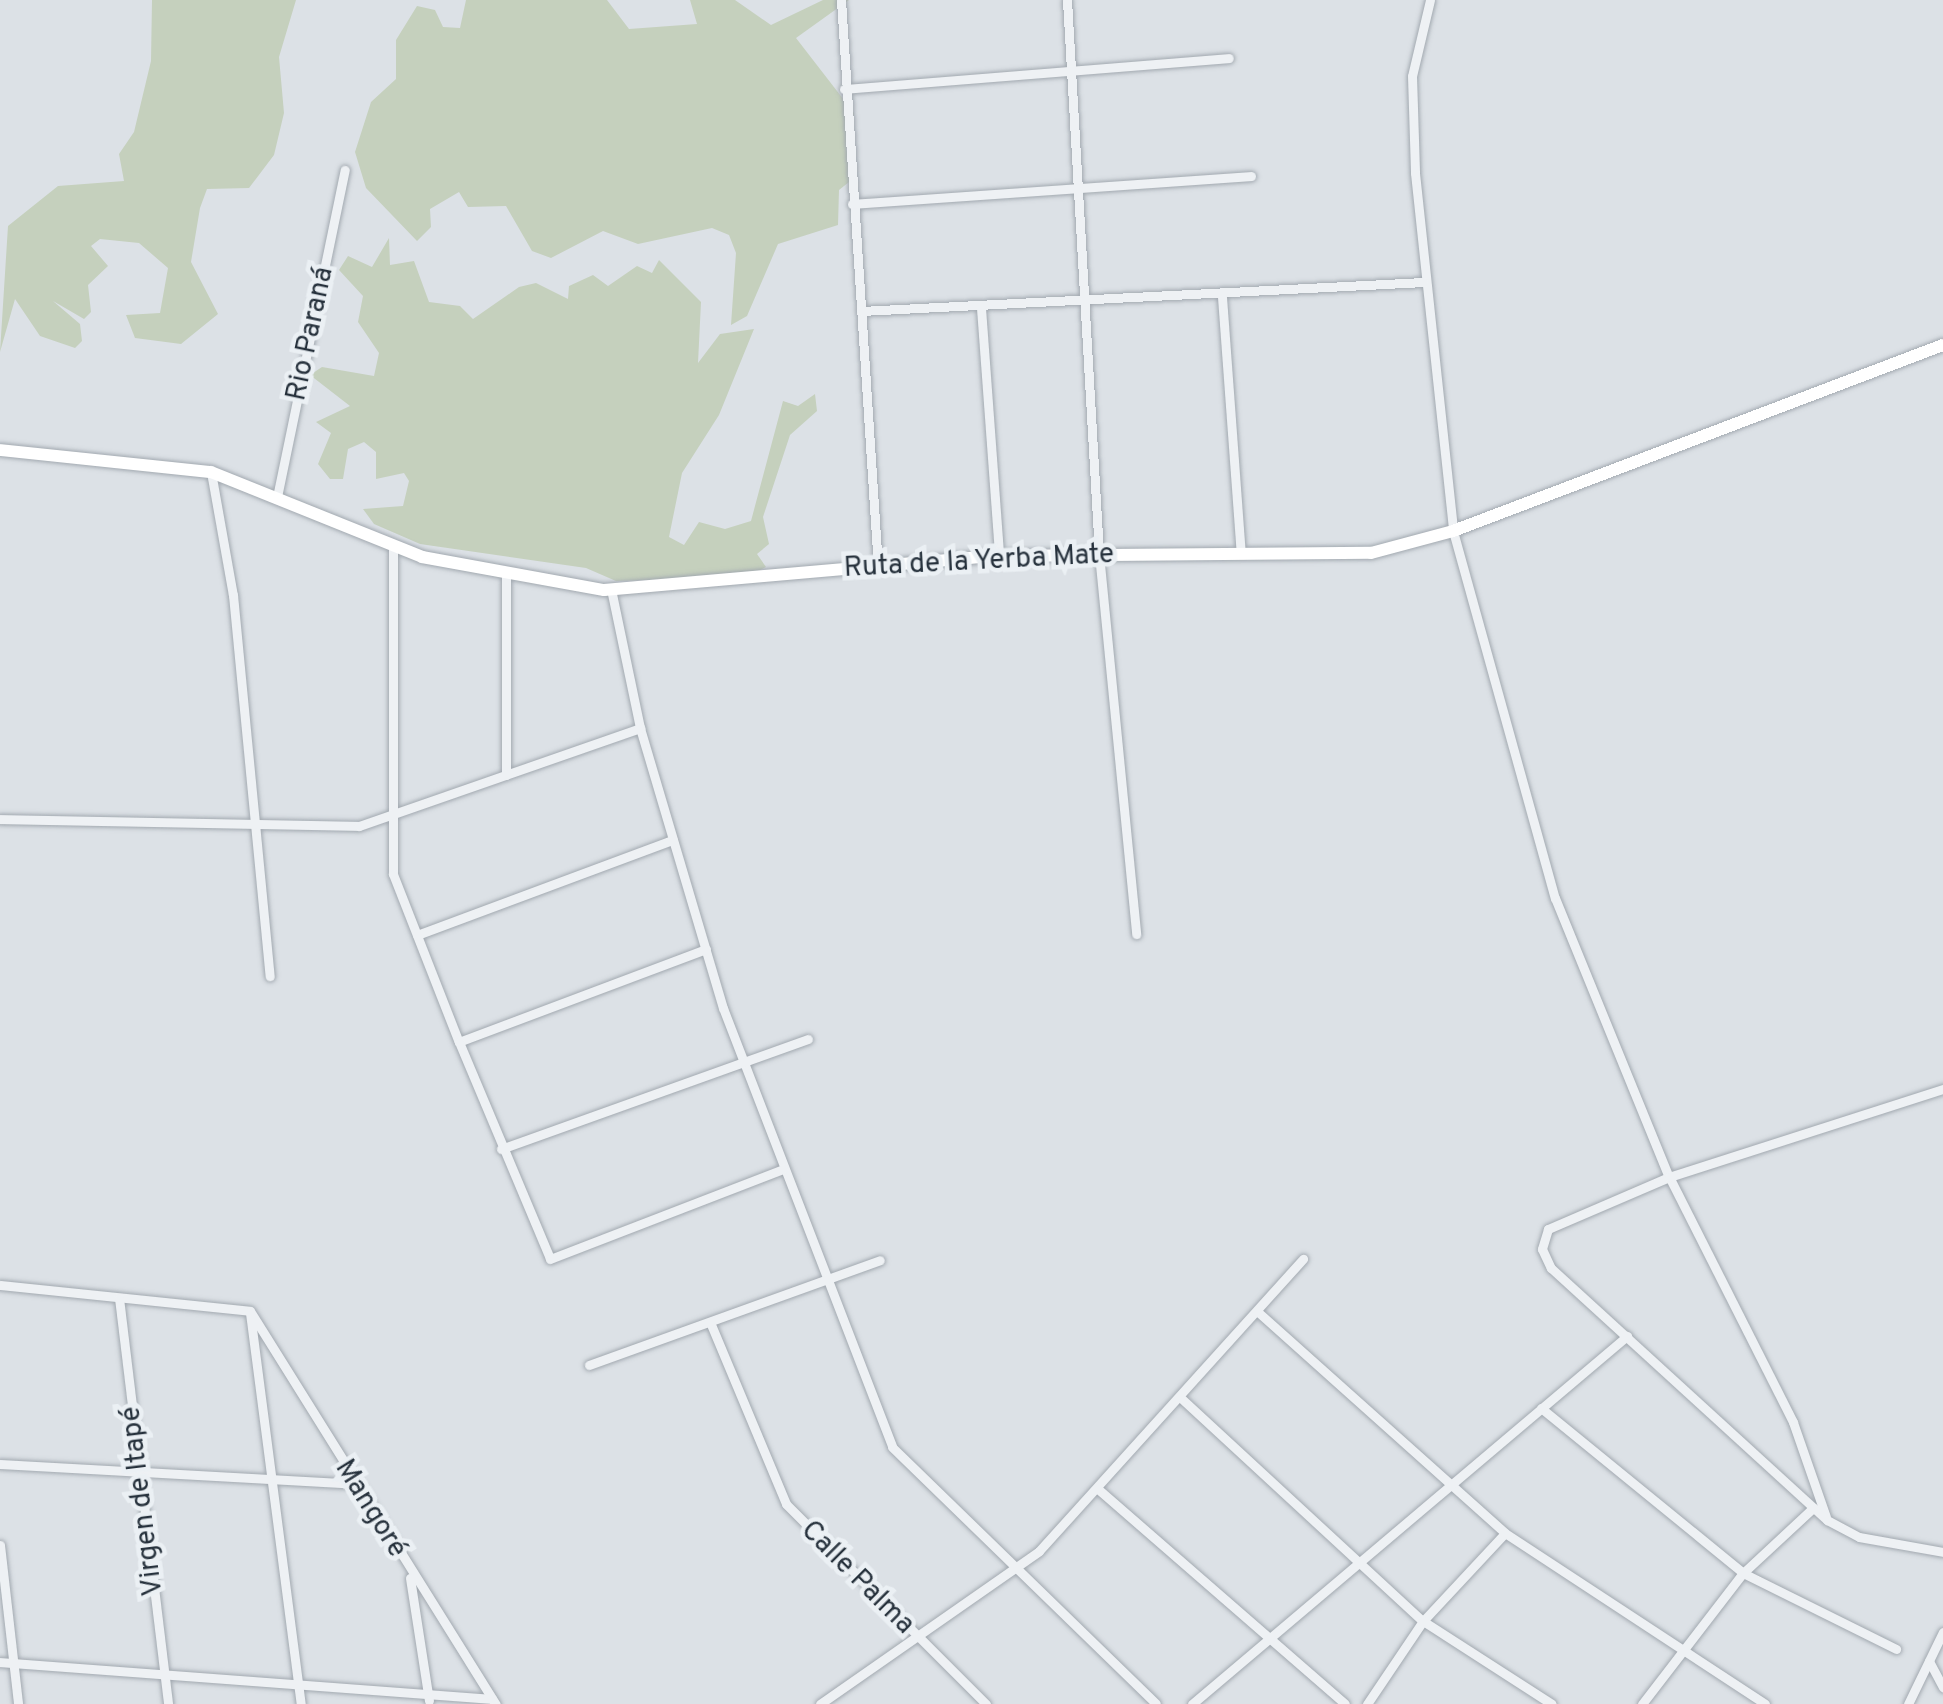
<!DOCTYPE html>
<html>
<head>
<meta charset="utf-8">
<style>
  body { margin:0 }
  #map { position:relative; width:1943px; height:1704px; overflow:hidden; background:#dce1e6; font-family:Overpass,sans-serif }
  div>[style] { position:absolute }
  .green>* { inset:0; background:#c5d0bd }
  .roads { filter:drop-shadow(0 0 2px #a2a9b0) drop-shadow(0 0 2px #a2a9b0) }
  .street>* { height:9px; margin:-4.5px; padding:0 4.5px; transform-origin:4.5px; border-radius:4.5px; background:#eef1f4 }
  .secondary>* { height:12px; margin:-6px; padding:0 6px; transform-origin:6px; border-radius:6px; background:#fff }
  span { translate:-50% -50%; white-space:nowrap; text-align:center; line-height:1.15; -webkit-text-stroke:9px #ebf0f4; paint-order:stroke }
  .street-label { font-size:28px; color:#26313c }
</style>
</head>
<body>
<div id="map">
  <div class="green">
    <div style="clip-path:polygon(152px 0,296px 0,279px 57px,284px 113px,274px 155px,249px 188px,207px 189px,200px 208px,191px 262px,218px 314px,181px 344px,135px 338px,126px 315px,160px 313px,168px 268px,139px 243px,100px 239px,91px 246px,108px 266px,88px 285px,91px 312px,84px 319px,53px 301px,80px 324px,82px 341px,75px 348px,40px 336px,15px 299px,0 352px,8px 226px,58px 186px,124px 181px,119px 154px,134px 132px,151px 61px)"></div>
    <div style="clip-path:polygon(466px 0,607px 0,629px 29px,697px 24px,690px 0,735px 0,771px 25px,823px 0,849px 0,796px 38px,854px 113px,846px 149px,854px 178px,839px 190px,838px 225px,778px 244px,747px 316px,731px 325px,736px 253px,729px 235px,712px 228px,638px 244px,603px 231px,551px 258px,532px 251px,506px 206px,468px 207px,459px 192px,430px 209px,431px 227px,417px 241px,366px 188px,355px 152px,371px 102px,396px 79px,396px 40px,417px 6px,435px 10px,443px 27px,460px 28px)"></div>
    <div style="clip-path:polygon(389px 238px,390px 265px,414px 261px,429px 302px,460px 306px,473px 319px,519px 287px,536px 283px,568px 299px,569px 286px,593px 275px,608px 286px,637px 266px,652px 273px,659px 260px,701px 302px,698px 363px,720px 334px,754px 329px,719px 415px,682px 473px,669px 537px,684px 545px,699px 522px,725px 529px,751px 521px,783px 401px,798px 406px,815px 394px,817px 411px,790px 435px,763px 517px,769px 544px,757px 554px,766px 567px,747px 577px,616px 581px,586px 568px,420px 544px,374px 524px,363px 509px,403px 506px,409px 481px,404px 473px,376px 479px,376px 452px,364px 442px,348px 449px,343px 479px,330px 479px,318px 464px,331px 433px,316px 422px,350px 406px,310px 375px,322px 367px,374px 376px,379px 353px,358px 322px,363px 296px,339px 270px,348px 256px,372px 267px)"></div>
  </div>
  <div class="roads">
    <div class="street">
      <div style="left:841px;top:0;width:568px;rotate:86.27deg"></div>
      <div style="left:1067px;top:0;width:555px;rotate:86.69deg"></div>
      <div style="left:1099px;top:554px;width:382px;rotate:84.4deg"></div>
      <div style="left:1430px;top:0;width:78px;rotate:103.3deg"></div>
      <div style="left:1412px;top:76px;width:97px;rotate:88.2deg"></div>
      <div style="left:1415px;top:173px;width:360px;rotate:83.9deg"></div>
      <div style="left:1453px;top:531px;width:381px;rotate:74.5deg"></div>
      <div style="left:1555px;top:898px;width:301px;rotate:67.8deg"></div>
      <div style="left:1669px;top:1177px;width:132px;rotate:156.7deg"></div>
      <div style="left:1548px;top:1229px;width:21px;rotate:107deg"></div>
      <div style="left:1542px;top:1249px;width:21px;rotate:65deg"></div>
      <div style="left:1551px;top:1268px;width:374px;rotate:42.4deg"></div>
      <div style="left:1827px;top:1520px;width:36px;rotate:28deg"></div>
      <div style="left:1859px;top:1537px;width:85px;rotate:10.1deg"></div>
      <div style="left:844px;top:89px;width:386px;rotate:-4.6deg"></div>
      <div style="left:852px;top:204px;width:400px;rotate:-4deg"></div>
      <div style="left:1222px;top:297px;width:257px;rotate:85.8deg"></div>
      <div style="left:981px;top:308px;width:249px;rotate:85.8deg"></div>
      <div style="left:861px;top:311px;width:563px;rotate:-2.95deg"></div>
      <div style="left:211px;top:472px;width:125px;rotate:79.9deg"></div>
      <div style="left:233px;top:595px;width:383px;rotate:84.5deg"></div>
      <div style="left:277px;top:497px;width:334px;rotate:-78.3deg"></div>
      <div style="left:393px;top:547px;width:327px;rotate:90deg"></div>
      <div style="left:393px;top:874px;width:180px;rotate:68.6deg"></div>
      <div style="left:611px;top:589px;width:142px;rotate:78.2deg"></div>
      <div style="left:640px;top:728px;width:292px;rotate:73.5deg"></div>
      <div style="left:723px;top:1008px;width:470px;rotate:68.9deg"></div>
      <div style="left:892px;top:1447px;width:368px;rotate:44.2deg"></div>
      <div style="left:506px;top:775px;width:201px;rotate:-90deg"></div>
      <div style="left:0;top:819px;width:359px;rotate:1.1deg"></div>
      <div style="left:359px;top:826px;width:298px;rotate:-19.2deg"></div>
      <div style="left:417px;top:935px;width:273px;rotate:-20.4deg"></div>
      <div style="left:706px;top:949px;width:264px;rotate:159.4deg"></div>
      <div style="left:459px;top:1042px;width:235px;rotate:67.2deg"></div>
      <div style="left:550px;top:1259px;width:250px;rotate:-21.1deg"></div>
      <div style="left:501px;top:1149px;width:326px;rotate:-19.7deg"></div>
      <div style="left:0;top:1285px;width:251px;rotate:5.9deg"></div>
      <div style="left:119px;top:1298px;width:409px;rotate:83.1deg"></div>
      <div style="left:250px;top:1311px;width:464px;rotate:58deg"></div>
      <div style="left:1258px;top:1312px;width:331px;rotate:41.8deg"></div>
      <div style="left:250px;top:1313px;width:394px;rotate:82.6deg"></div>
      <div style="left:710px;top:1322px;width:197px;rotate:67.3deg"></div>
      <div style="left:786px;top:1504px;width:283px;rotate:45deg"></div>
      <div style="left:589px;top:1365px;width:309px;rotate:-19.8deg"></div>
      <div style="left:1182px;top:1399px;width:328px;rotate:42.7deg"></div>
      <div style="left:1423px;top:1621px;width:120px;rotate:-47deg"></div>
      <div style="left:1505px;top:1533px;width:311px;rotate:33.3deg"></div>
      <div style="left:1541px;top:1408px;width:261px;rotate:39.2deg"></div>
      <div style="left:1743px;top:1573px;width:171px;rotate:26.4deg"></div>
      <div style="left:0;top:1464px;width:355px;rotate:3.2deg"></div>
      <div style="left:1098px;top:1489px;width:327px;rotate:41deg"></div>
      <div style="left:1826px;top:1517px;width:101px;rotate:-109.2deg"></div>
      <div style="left:1793px;top:1422px;width:275px;rotate:-116.8deg"></div>
      <div style="left:1669px;top:1177px;width:288px;rotate:-17.8deg"></div>
      <div style="left:0;top:1545px;width:160px;rotate:83.5deg"></div>
      <div style="left:410px;top:1578px;width:124px;rotate:81.2deg"></div>
      <div style="left:1929px;top:1661px;width:30px;rotate:62deg"></div>
      <div style="left:0;top:1662px;width:493px;rotate:4.3deg"></div>
      <div style="left:820px;top:1704px;width:267px;rotate:-34.9deg"></div>
      <div style="left:1039px;top:1551px;width:394px;rotate:-47.9deg"></div>
      <div style="left:1192px;top:1704px;width:570px;rotate:-40.23deg"></div>
      <div style="left:1367px;top:1704px;width:100px;rotate:-56deg"></div>
      <div style="left:1423px;top:1621px;width:153px;rotate:32.8deg"></div>
      <div style="left:1642px;top:1704px;width:165px;rotate:-52.4deg"></div>
      <div style="left:1743px;top:1573px;width:96px;rotate:-42.9deg"></div>
      <div style="left:1908px;top:1704px;width:80px;rotate:-64.1deg"></div>
    </div>
    <div class="secondary">
      <div style="left:0;top:450px;width:212px;rotate:6deg"></div>
      <div style="left:211px;top:472px;width:227px;rotate:21.9deg"></div>
      <div style="left:422px;top:557px;width:185px;rotate:10.3deg"></div>
      <div style="left:604px;top:590px;width:389px;rotate:-5deg"></div>
      <div style="left:992px;top:556px;width:379px;rotate:-0.5deg"></div>
      <div style="left:1371px;top:553px;width:85px;rotate:-15deg"></div>
      <div style="left:1453px;top:531px;width:524px;rotate:-20.79deg"></div>
    </div>
  </div>
  <div class="street-label">
    <span style="left:311px;top:334px;rotate:-78deg">Rio Paraná</span>
    <span style="left:979px;top:562px;rotate:-3deg">Ruta de la Yerba Mate</span>
    <span style="left:143px;top:1501px;rotate:-97deg">Virgen de Itapé</span>
    <span style="left:370px;top:1509px;rotate:58deg">Mangoré</span>
    <span style="left:857px;top:1578px;rotate:45deg">Calle Palma</span>
  </div>
</div>
</body>
</html>
